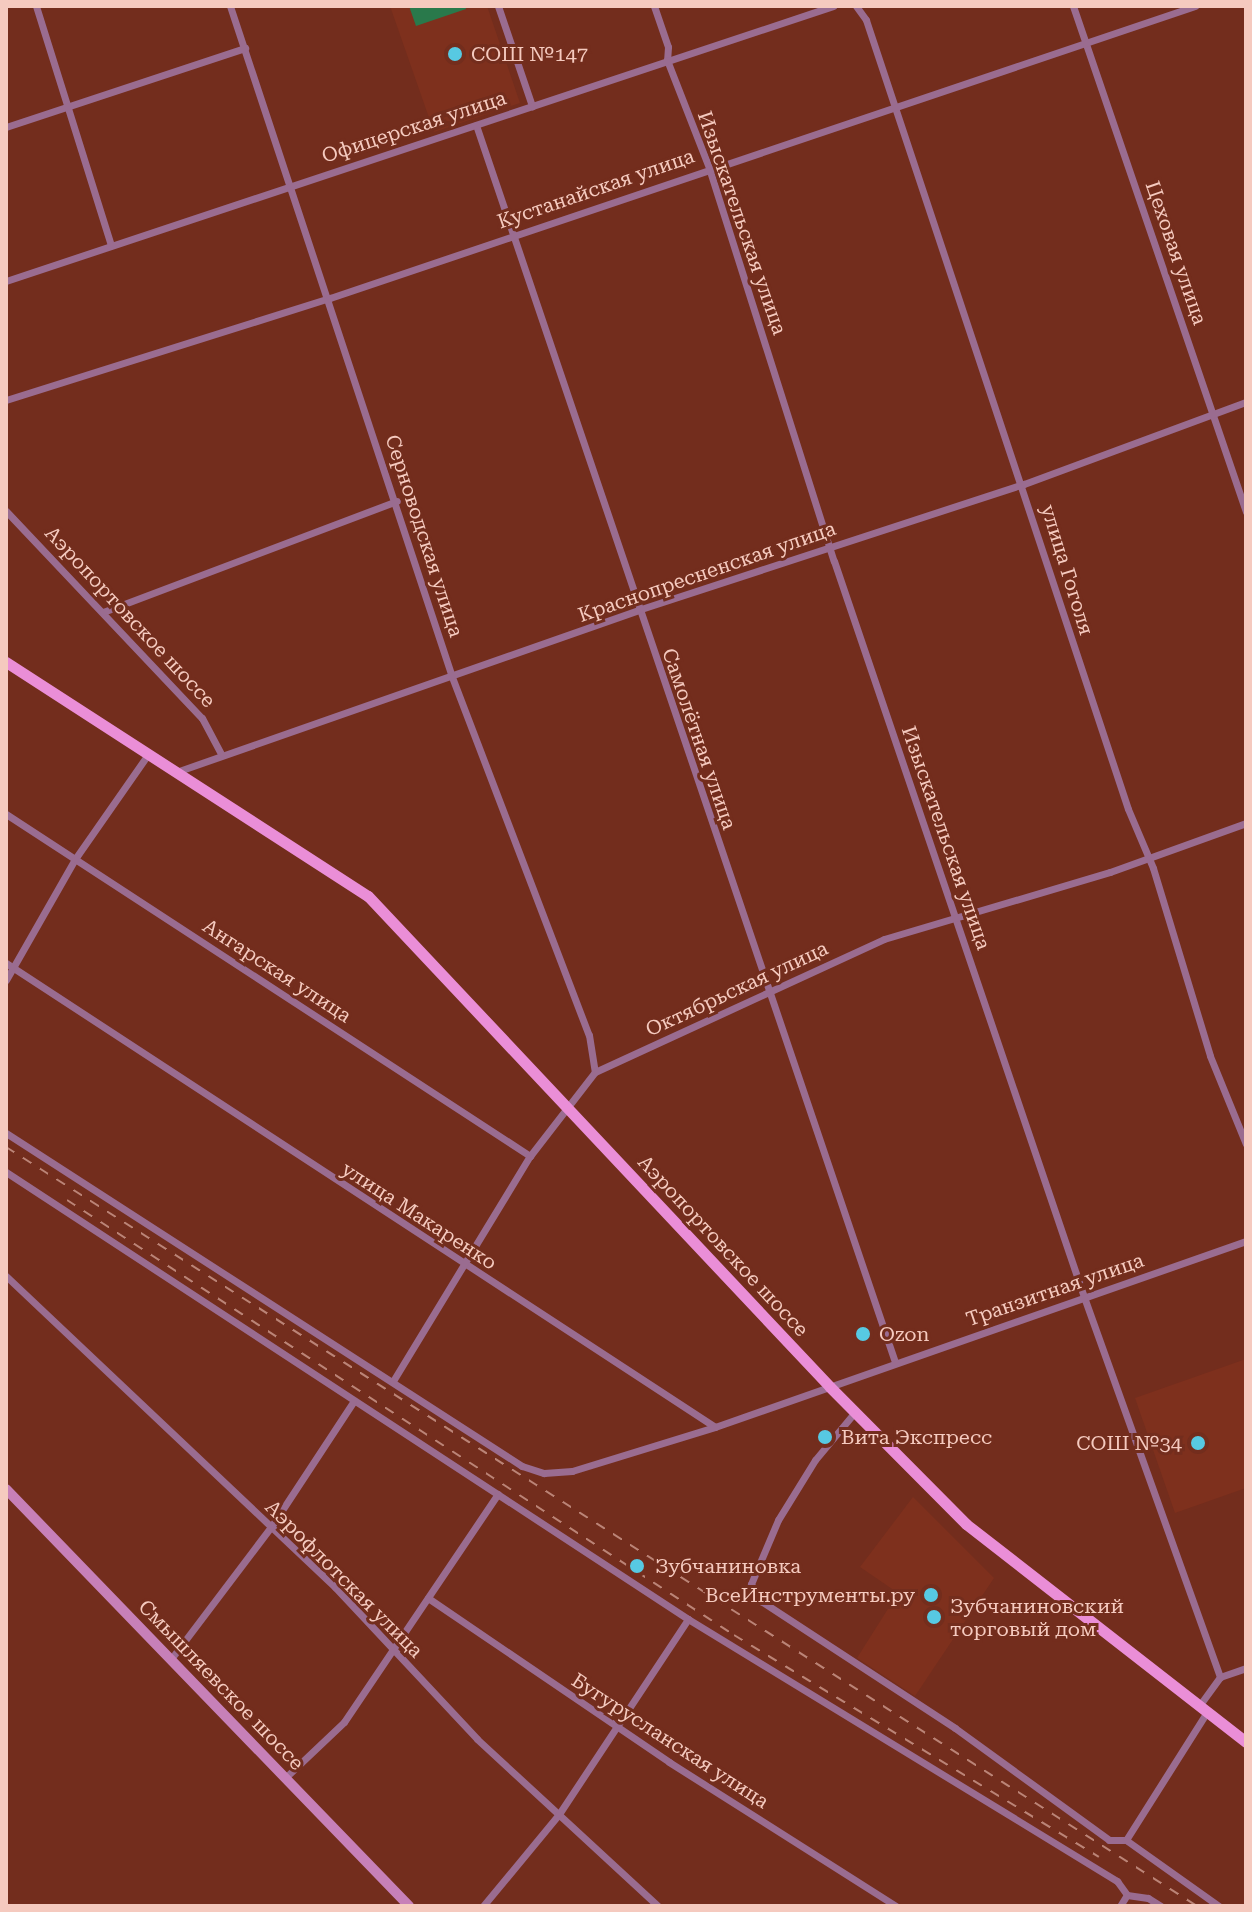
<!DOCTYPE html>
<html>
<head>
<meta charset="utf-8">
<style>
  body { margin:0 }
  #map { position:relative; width:1252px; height:1912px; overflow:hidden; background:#732d1d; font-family:"Roboto Serif",serif }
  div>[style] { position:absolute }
  .built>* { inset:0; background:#7e301d }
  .green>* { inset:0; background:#29794b }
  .street>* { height:7px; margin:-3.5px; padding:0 3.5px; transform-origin:3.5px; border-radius:3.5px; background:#9a6c90 }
  .secondary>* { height:10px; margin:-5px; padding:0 5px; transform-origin:5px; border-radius:5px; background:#c780b8 }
  .primary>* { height:11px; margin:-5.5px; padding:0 5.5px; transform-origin:5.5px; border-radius:5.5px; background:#ea8ed7 }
  .rail>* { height:2px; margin-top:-1px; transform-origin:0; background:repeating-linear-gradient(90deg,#bb8477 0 10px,transparent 0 20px) }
  .dots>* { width:22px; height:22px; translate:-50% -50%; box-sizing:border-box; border:4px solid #732d1d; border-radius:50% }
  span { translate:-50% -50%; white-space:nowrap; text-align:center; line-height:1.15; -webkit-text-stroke:6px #732d1d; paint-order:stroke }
  .poi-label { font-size:20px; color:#f5cabf }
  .left { translate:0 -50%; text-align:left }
  .right { translate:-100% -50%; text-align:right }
  .street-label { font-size:20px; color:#f5cabf }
  .frame { position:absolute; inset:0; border:8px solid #f5cabf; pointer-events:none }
</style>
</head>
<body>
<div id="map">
  <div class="built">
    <div style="clip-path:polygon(390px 6px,487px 6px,520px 103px,434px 132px)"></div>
    <div style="clip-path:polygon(1246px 1359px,1246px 1488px,1175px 1513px,1135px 1398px)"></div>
    <div style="clip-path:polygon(913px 1497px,994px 1578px,915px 1696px,857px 1658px,898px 1593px,860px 1567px)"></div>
  </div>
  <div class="green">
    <div style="clip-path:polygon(409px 6px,465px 6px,466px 9px,416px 26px)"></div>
  </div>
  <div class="street">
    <div style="left:36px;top:6px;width:251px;rotate:72.6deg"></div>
    <div style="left:230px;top:6px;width:707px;rotate:71.69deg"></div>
    <div style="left:452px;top:677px;width:383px;rotate:69.1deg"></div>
    <div style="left:589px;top:1035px;width:37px;rotate:81deg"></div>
    <div style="left:498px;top:6px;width:106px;rotate:71.2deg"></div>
    <div style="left:654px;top:6px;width:43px;rotate:71.1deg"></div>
    <div style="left:668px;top:47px;width:13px;rotate:94deg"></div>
    <div style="left:667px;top:60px;width:116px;rotate:68.7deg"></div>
    <div style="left:709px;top:168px;width:412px;rotate:72.4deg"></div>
    <div style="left:834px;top:561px;width:777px;rotate:71.24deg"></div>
    <div style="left:1084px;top:1297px;width:404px;rotate:70.3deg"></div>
    <div style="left:856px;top:6px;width:17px;rotate:54deg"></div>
    <div style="left:866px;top:20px;width:831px;rotate:71.63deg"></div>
    <div style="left:1128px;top:809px;width:64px;rotate:67deg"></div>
    <div style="left:1153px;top:868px;width:196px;rotate:73.1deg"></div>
    <div style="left:1210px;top:1056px;width:95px;rotate:67.8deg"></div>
    <div style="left:1073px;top:6px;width:535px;rotate:71.12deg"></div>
    <div style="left:476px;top:125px;width:1306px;rotate:71.29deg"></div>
    <div style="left:6px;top:127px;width:252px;rotate:-18.3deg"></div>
    <div style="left:6px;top:281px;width:872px;rotate:-18.39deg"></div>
    <div style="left:6px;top:400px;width:340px;rotate:-17.5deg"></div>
    <div style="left:330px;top:298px;width:913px;rotate:-18.65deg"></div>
    <div style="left:6px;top:511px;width:285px;rotate:46.6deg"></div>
    <div style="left:202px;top:718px;width:40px;rotate:62deg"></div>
    <div style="left:103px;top:612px;width:314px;rotate:-20.7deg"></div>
    <div style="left:179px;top:771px;width:486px;rotate:-19.3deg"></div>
    <div style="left:638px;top:610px;width:406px;rotate:-18.1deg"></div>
    <div style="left:1024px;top:484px;width:237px;rotate:-20.3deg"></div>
    <div style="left:6px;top:814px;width:626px;rotate:33.13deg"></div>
    <div style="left:6px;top:963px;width:847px;rotate:33.2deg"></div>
    <div style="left:715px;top:1427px;width:563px;rotate:-19.3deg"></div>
    <div style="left:6px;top:980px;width:139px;rotate:-60.3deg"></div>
    <div style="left:75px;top:859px;width:129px;rotate:-55.1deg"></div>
    <div style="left:6px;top:1133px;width:614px;rotate:32.84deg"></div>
    <div style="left:522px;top:1466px;width:23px;rotate:18deg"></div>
    <div style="left:544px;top:1473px;width:28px;rotate:-4deg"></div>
    <div style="left:572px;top:1471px;width:150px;rotate:-17.1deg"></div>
    <div style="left:6px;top:1172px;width:815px;rotate:33.24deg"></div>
    <div style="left:688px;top:1619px;width:503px;rotate:31.41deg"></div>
    <div style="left:1117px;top:1881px;width:17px;rotate:54deg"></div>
    <div style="left:1127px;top:1895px;width:21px;rotate:8deg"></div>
    <div style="left:1148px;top:1898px;width:15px;rotate:32deg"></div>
    <div style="left:6px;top:1276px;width:453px;rotate:43.4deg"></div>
    <div style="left:335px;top:1587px;width:208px;rotate:46.9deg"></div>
    <div style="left:477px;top:1739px;width:246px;rotate:42.7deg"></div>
    <div style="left:393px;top:1381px;width:263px;rotate:-58.7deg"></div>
    <div style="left:530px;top:1156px;width:106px;rotate:-52.3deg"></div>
    <div style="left:595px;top:1072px;width:318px;rotate:-24.7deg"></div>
    <div style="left:884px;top:939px;width:236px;rotate:-16.5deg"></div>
    <div style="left:1110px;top:872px;width:145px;rotate:-19.8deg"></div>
    <div style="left:855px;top:1412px;width:62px;rotate:129.8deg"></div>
    <div style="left:815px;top:1460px;width:70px;rotate:121.7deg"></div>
    <div style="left:778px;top:1520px;width:69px;rotate:112.9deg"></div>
    <div style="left:751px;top:1584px;width:20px;rotate:60deg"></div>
    <div style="left:761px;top:1601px;width:232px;rotate:33.2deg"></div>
    <div style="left:955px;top:1728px;width:190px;rotate:36deg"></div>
    <div style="left:1109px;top:1840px;width:17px"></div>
    <div style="left:428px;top:1598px;width:292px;rotate:34.2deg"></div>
    <div style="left:669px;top:1762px;width:269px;rotate:32.4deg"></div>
    <div style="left:171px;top:1659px;width:166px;rotate:-52.9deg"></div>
    <div style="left:271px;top:1527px;width:149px;rotate:-56.7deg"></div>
    <div style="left:1199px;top:1706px;width:36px;rotate:-54deg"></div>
    <div style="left:1220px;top:1677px;width:28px;rotate:-19deg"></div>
    <div style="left:286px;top:1777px;width:80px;rotate:-43.5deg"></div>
    <div style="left:344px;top:1722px;width:275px;rotate:-56deg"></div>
    <div style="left:1126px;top:1840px;width:151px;rotate:-57.7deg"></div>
    <div style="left:1126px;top:1840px;width:114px;rotate:35.4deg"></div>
    <div style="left:483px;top:1906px;width:119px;rotate:-50.4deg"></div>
    <div style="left:559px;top:1814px;width:234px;rotate:-56.5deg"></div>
    <div style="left:1120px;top:1906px;width:13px;rotate:-58deg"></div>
  </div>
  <div class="secondary">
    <div style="left:6px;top:1489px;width:580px;rotate:45.98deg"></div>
  </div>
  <div class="primary">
    <div style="left:6px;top:662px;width:431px;rotate:32.9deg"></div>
    <div style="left:368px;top:896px;width:674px;rotate:46.74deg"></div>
    <div style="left:830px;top:1387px;width:193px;rotate:45.2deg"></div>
    <div style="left:966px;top:1524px;width:355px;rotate:37.9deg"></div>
  </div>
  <div class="rail">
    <div style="left:6px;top:1147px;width:1412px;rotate:32.51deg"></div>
    <div style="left:67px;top:1200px;width:796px;rotate:33.11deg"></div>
    <div style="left:734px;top:1635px;width:427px;rotate:31.3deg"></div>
  </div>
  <div class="dots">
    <div style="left:455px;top:54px;background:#57c9e2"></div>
    <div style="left:863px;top:1334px;background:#57c9e2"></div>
    <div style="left:825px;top:1437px;background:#57c9e2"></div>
    <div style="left:1198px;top:1443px;background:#57c9e2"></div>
    <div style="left:637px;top:1566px;background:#57c9e2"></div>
    <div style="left:931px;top:1595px;background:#57c9e2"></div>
    <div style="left:934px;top:1617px;background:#57c9e2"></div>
  </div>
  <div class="poi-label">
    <span class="left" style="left:471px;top:54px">СОШ №147</span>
    <span class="left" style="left:879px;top:1334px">Ozon</span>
    <span class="left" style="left:841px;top:1437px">Вита Экспресс</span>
    <span class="right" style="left:1182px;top:1443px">СОШ №34</span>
    <span class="left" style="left:655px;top:1566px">Зубчаниновка</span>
    <span class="right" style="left:915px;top:1595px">ВсеИнструменты.ру</span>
    <span class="left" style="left:950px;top:1618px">Зубчаниновский<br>торговый дом</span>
  </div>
  <div class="street-label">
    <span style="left:414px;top:127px;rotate:-18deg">Офицерская улица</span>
    <span style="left:596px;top:189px;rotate:-19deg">Кустанайская улица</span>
    <span style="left:742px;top:223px;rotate:71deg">Изыскательская улица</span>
    <span style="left:1176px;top:253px;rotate:71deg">Цеховая улица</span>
    <span style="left:424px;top:536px;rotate:72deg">Серноводская улица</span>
    <span style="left:1067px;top:570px;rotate:73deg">улица Гоголя</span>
    <span style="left:707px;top:572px;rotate:-19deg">Краснопресненская улица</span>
    <span style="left:130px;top:617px;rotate:47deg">Аэропортовское шоссе</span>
    <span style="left:699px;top:739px;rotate:71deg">Самолётная улица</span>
    <span style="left:946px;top:838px;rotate:71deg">Изыскательская улица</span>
    <span style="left:277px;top:971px;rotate:33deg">Ангарская улица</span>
    <span style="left:737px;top:989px;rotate:-25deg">Октябрьская улица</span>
    <span style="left:419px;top:1216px;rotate:33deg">улица Макаренко</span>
    <span style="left:723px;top:1246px;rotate:47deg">Аэропортовское шоссе</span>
    <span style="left:1055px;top:1290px;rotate:-19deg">Транзитная улица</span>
    <span style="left:344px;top:1579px;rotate:45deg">Аэрофлотская улица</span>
    <span style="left:221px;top:1685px;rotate:46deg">Смышляевское шоссе</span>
    <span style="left:670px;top:1741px;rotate:33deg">Бугурусланская улица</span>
  </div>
  <div class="frame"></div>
</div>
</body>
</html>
